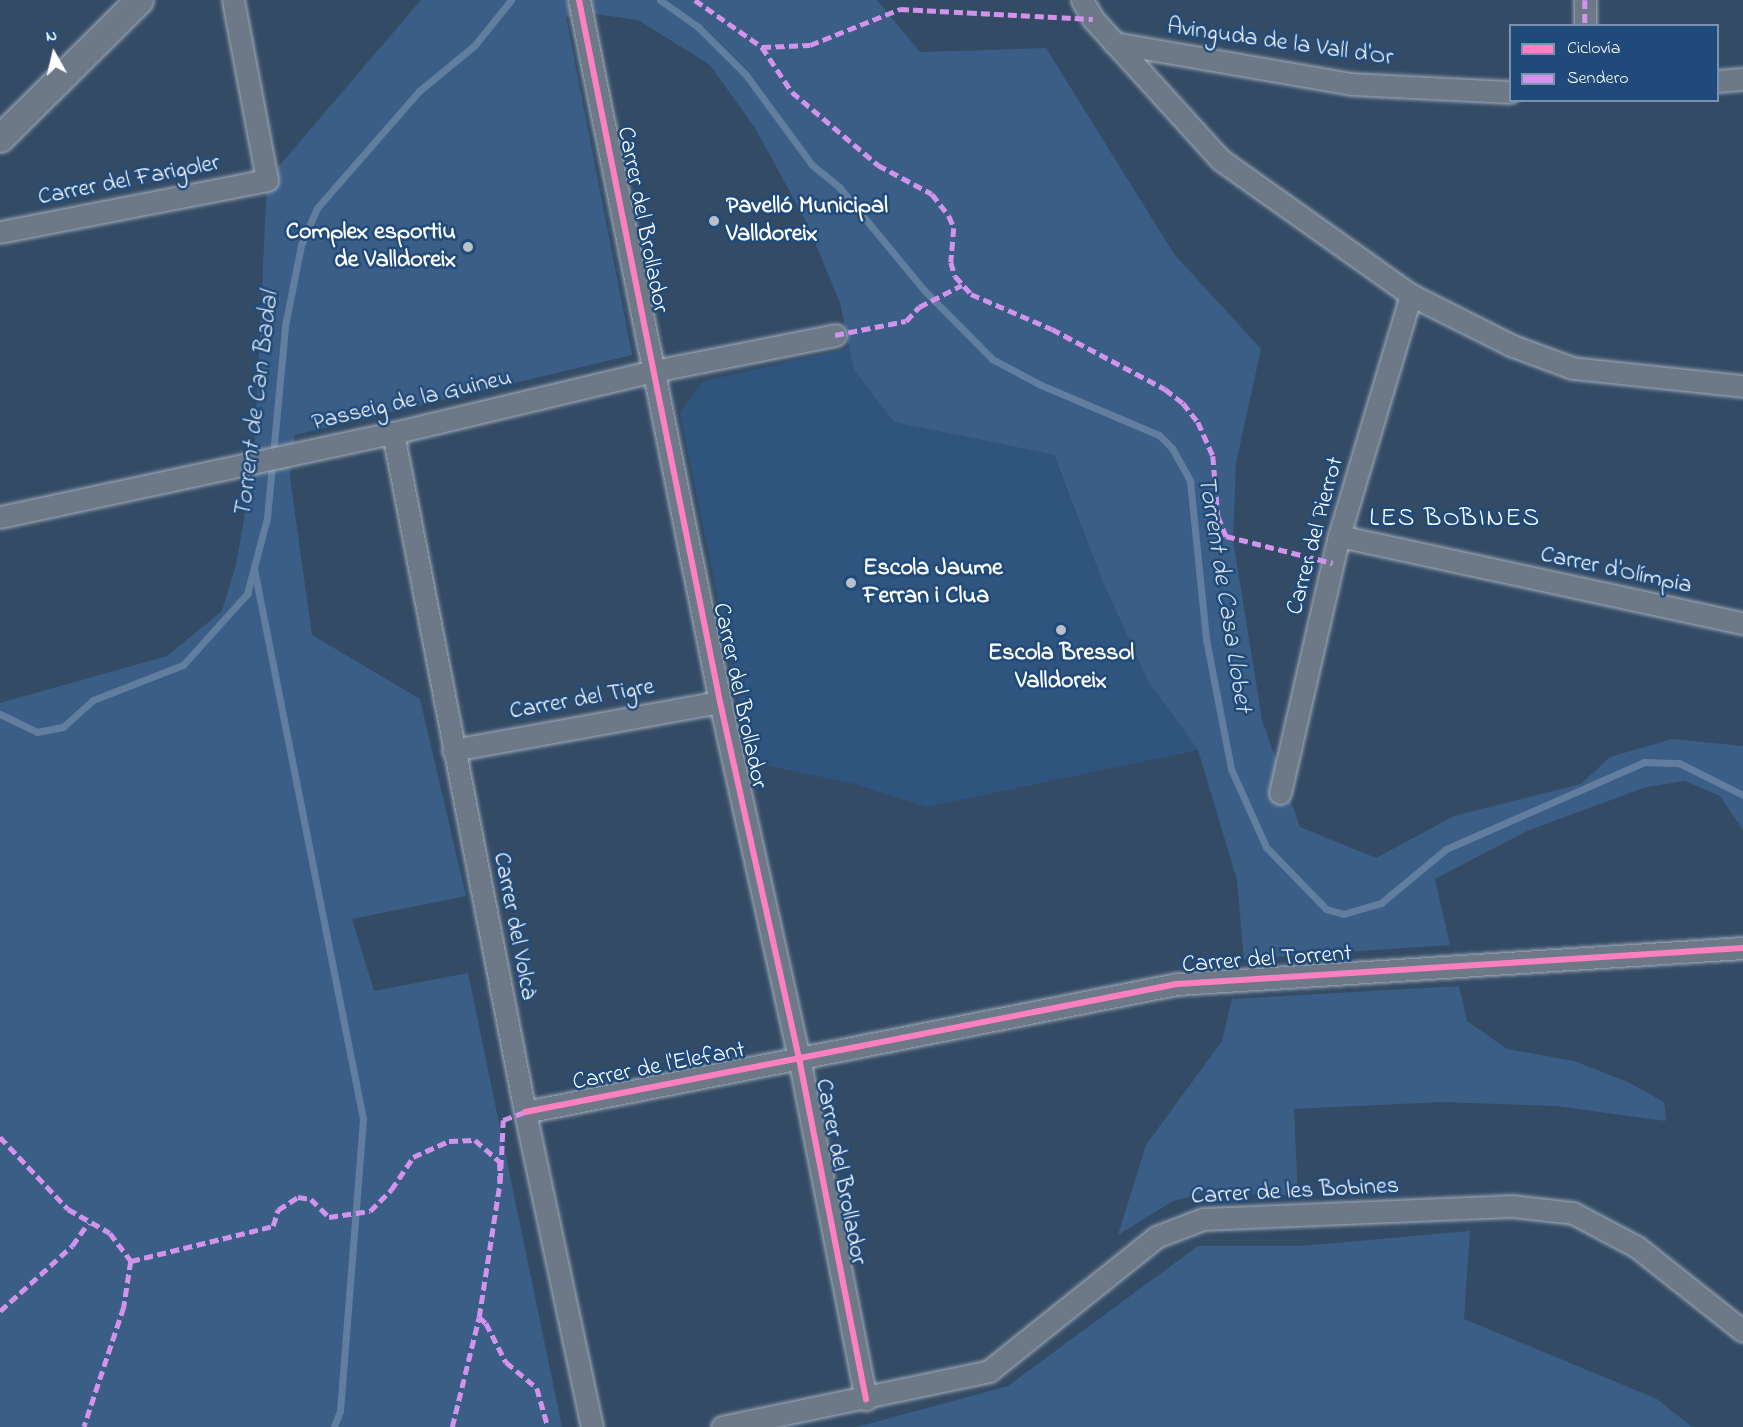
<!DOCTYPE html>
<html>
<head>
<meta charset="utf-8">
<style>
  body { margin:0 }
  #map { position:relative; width:1743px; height:1427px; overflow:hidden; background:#344b65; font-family:"Indie Flower",sans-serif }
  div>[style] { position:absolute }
  .built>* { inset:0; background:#2f557f }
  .green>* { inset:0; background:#3b5e86 }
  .stream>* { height:7px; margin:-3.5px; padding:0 3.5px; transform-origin:3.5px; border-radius:3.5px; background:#617e9e }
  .roads { filter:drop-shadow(0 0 2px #a4aeba) drop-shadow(0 0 2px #a4aeba) }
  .minor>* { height:21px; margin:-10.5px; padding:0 10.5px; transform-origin:10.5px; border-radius:10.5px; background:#6d7986 }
  .tertiary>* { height:27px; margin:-13.5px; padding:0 13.5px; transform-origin:13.5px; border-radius:13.5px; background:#6d7986 }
  .quiet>* { height:4.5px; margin-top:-2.25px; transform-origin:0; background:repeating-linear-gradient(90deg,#d193ec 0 9px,transparent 0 13.5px) }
  .cycleway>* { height:6px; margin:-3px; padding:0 3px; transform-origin:3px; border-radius:3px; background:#ff80c0 }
  .dots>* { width:16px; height:16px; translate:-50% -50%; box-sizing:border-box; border:3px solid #1f4a7a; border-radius:50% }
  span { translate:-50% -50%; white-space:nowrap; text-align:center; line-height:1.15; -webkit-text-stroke:5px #1f4a7a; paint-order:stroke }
  .street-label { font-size:24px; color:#fff }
  .poi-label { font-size:24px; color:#fff; font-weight:700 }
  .left { translate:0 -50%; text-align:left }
  .right { translate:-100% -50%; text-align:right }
  .water-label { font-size:26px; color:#d8e0e8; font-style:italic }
  .neighbourhood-label { font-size:26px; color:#fff; letter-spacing:1.5px }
  .legend { position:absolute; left:1509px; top:24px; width:210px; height:78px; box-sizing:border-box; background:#1f4a7a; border:2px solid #7992af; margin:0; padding:8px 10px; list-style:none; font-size:18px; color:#fff }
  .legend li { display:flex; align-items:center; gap:12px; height:30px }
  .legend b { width:30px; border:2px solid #7992af }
  .north { position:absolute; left:24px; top:24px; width:60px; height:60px; -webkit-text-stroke:4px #1f4a7a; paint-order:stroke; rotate:352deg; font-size:16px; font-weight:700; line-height:24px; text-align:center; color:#fff }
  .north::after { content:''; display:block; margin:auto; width:21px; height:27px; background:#fff; clip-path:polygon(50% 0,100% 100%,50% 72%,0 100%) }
</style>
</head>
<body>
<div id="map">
  <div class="built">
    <div style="clip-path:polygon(850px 348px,854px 370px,894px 422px,1053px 455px,1102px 580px,1148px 681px,1198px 750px,927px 807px,855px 784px,751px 762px,680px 412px,704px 381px)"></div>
  </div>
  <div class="green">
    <div style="clip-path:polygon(421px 0,877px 0,920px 52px,1046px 48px,1174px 254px,1261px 349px,1236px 463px,1233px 540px,1262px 720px,1300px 827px,1376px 858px,1454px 816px,1581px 784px,1610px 757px,1672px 739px,1743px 746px,1743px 830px,1720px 796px,1685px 781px,1646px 787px,1527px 831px,1435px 879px,1450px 945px,1244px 959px,1237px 880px,1198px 750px,1148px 681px,1102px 580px,1054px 455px,894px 422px,854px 370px,840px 303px,807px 223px,755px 128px,710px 65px,638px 20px,587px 13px,566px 17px,632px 355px,295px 435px,290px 478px,312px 635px,420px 699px,466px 896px,352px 919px,374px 991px,468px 973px,562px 1427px,0 1427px,0 703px,167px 656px,222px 611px,236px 565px,254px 462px,267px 180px)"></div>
    <div style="clip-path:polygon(1459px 986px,1467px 1021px,1507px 1049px,1574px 1061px,1628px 1082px,1664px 1102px,1666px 1121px,1556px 1106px,1442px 1102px,1294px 1109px,1298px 1196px,1209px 1192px,1173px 1201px,1118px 1235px,1146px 1145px,1222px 1041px,1232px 999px)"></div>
    <div style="clip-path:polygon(1470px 1231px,1464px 1319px,1657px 1399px,1692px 1427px,857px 1427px,1008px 1386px,1198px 1246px,1301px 1246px)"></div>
  </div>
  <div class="stream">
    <div style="left:660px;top:0;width:47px;rotate:35.4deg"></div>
    <div style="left:698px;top:27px;width:68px;rotate:45deg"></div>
    <div style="left:746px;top:75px;width:112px;rotate:53.7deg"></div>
    <div style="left:812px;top:165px;width:35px;rotate:39deg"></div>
    <div style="left:839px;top:187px;width:134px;rotate:50.5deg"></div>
    <div style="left:924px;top:290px;width:97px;rotate:45.4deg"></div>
    <div style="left:992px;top:359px;width:55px;rotate:28deg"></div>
    <div style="left:1041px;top:385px;width:128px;rotate:23deg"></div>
    <div style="left:1159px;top:435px;width:18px;rotate:45deg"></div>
    <div style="left:1172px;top:448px;width:38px;rotate:61deg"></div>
    <div style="left:1190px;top:481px;width:159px;rotate:84.2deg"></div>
    <div style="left:1206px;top:639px;width:132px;rotate:79.1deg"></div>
    <div style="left:1231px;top:769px;width:85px;rotate:65.8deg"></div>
    <div style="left:1266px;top:847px;width:86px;rotate:45.9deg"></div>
    <div style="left:1326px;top:909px;width:18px;rotate:16deg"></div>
    <div style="left:1343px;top:914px;width:40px;rotate:-16deg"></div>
    <div style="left:1381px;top:903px;width:85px;rotate:-39.7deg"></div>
    <div style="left:1446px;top:849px;width:216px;rotate:-23.7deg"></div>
    <div style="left:1644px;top:762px;width:35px;rotate:2deg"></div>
    <div style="left:1679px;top:763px;width:72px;rotate:26.6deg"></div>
    <div style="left:254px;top:569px;width:561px;rotate:78.79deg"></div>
    <div style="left:363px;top:1119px;width:293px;rotate:94.5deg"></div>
    <div style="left:340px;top:1411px;width:17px;rotate:111deg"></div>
    <div style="left:0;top:714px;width:41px;rotate:25.9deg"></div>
    <div style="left:37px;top:732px;width:26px;rotate:-11deg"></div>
    <div style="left:63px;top:727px;width:40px;rotate:-42deg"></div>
    <div style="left:93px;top:700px;width:97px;rotate:-21.3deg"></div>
    <div style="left:183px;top:665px;width:96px;rotate:-48deg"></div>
    <div style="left:247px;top:594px;width:79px;rotate:-75.3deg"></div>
    <div style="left:267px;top:518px;width:193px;rotate:-84.6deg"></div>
    <div style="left:285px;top:326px;width:83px;rotate:-78.8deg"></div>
    <div style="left:301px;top:245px;width:40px;rotate:-66.6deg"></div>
    <div style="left:317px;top:208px;width:155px;rotate:-48.9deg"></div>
    <div style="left:419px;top:91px;width:71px;rotate:-39.3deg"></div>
    <div style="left:474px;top:46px;width:59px;rotate:-51.2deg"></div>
  </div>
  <div class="roads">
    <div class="minor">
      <div style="left:579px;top:0;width:716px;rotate:78.64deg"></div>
      <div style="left:720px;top:702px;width:365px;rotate:77.5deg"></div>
      <div style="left:799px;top:1058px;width:348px;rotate:78.9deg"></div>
      <div style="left:1082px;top:0;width:22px;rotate:60deg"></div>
      <div style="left:1093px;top:19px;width:190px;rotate:47.8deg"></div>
      <div style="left:1221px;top:160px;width:233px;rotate:35.4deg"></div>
      <div style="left:1411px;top:295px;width:114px;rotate:26.6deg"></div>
      <div style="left:1513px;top:346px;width:63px;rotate:20.4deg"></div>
      <div style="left:1572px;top:368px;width:172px;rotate:6deg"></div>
      <div style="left:1585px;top:0;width:26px;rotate:90deg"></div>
      <div style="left:1114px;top:43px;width:241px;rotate:9.8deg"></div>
      <div style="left:1351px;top:84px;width:159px;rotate:2.9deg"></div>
      <div style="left:1718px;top:81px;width:25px;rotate:-5deg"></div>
      <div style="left:0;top:232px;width:272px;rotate:-11deg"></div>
      <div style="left:267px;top:180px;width:183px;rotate:-100.7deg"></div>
      <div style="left:393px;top:433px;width:692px;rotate:79deg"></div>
      <div style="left:525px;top:1112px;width:322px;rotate:78deg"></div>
      <div style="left:0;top:517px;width:402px;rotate:-12.1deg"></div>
      <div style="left:393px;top:433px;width:268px;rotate:-13.4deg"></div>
      <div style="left:654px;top:371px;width:185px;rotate:-11.2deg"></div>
      <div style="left:1339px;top:536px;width:413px;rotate:12.2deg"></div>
      <div style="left:453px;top:750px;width:271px;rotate:-10.2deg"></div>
      <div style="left:1280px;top:793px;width:264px;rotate:-77.1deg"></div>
      <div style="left:1339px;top:536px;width:252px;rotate:-73.4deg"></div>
      <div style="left:525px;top:1112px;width:664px;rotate:-11.11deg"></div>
      <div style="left:1177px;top:984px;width:567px;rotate:-3.64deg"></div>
      <div style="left:722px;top:1427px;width:273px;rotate:-11.8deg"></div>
      <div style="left:989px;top:1371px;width:214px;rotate:-38.7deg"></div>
      <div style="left:1156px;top:1237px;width:50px;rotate:-21deg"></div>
      <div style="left:1203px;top:1219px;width:309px;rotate:-2.4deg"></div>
      <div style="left:1512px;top:1206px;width:61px;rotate:6.5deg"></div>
      <div style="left:1573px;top:1213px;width:72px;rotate:28deg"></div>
      <div style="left:1637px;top:1247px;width:135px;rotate:38.4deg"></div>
    </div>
    <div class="tertiary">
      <div style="left:0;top:138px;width:196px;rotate:-44.8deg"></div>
    </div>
  </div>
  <div class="quiet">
    <div style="left:695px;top:0;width:82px;rotate:35deg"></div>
    <div style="left:762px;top:47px;width:54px;rotate:56.3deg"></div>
    <div style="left:792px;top:92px;width:113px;rotate:40.3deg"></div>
    <div style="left:878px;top:165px;width:61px;rotate:28.2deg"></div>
    <div style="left:932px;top:194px;width:28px;rotate:52deg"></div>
    <div style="left:949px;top:216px;width:13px;rotate:67deg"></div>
    <div style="left:954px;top:228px;width:34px;rotate:95deg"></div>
    <div style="left:951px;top:262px;width:15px;rotate:74deg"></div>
    <div style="left:955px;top:276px;width:24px;rotate:48deg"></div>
    <div style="left:971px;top:294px;width:88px;rotate:23.4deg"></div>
    <div style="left:1052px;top:329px;width:128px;rotate:28deg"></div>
    <div style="left:1165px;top:389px;width:23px;rotate:38deg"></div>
    <div style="left:1183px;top:403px;width:24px;rotate:52deg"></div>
    <div style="left:1198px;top:422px;width:37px;rotate:66deg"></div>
    <div style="left:1213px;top:456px;width:60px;rotate:85.2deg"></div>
    <div style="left:1218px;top:516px;width:22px;rotate:68deg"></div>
    <div style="left:1226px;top:536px;width:110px;rotate:14.2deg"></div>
    <div style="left:1585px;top:0;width:26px;rotate:90deg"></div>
    <div style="left:762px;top:47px;width:48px;rotate:-2.4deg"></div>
    <div style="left:810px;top:45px;width:97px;rotate:-21.8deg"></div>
    <div style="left:900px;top:9px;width:193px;rotate:3deg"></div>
    <div style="left:835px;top:335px;width:72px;rotate:-11.2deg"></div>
    <div style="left:906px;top:321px;width:19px;rotate:-47deg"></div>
    <div style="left:919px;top:307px;width:48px;rotate:-27.1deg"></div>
    <div style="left:0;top:1137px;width:99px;rotate:46.6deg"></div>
    <div style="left:68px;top:1209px;width:48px;rotate:29.7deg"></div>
    <div style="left:110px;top:1233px;width:35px;rotate:53deg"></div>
    <div style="left:131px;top:1261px;width:47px;rotate:98.7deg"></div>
    <div style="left:124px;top:1307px;width:126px;rotate:108.4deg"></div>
    <div style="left:131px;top:1261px;width:146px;rotate:-13.8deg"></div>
    <div style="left:273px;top:1226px;width:17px;rotate:-73deg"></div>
    <div style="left:278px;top:1210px;width:24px;rotate:-33deg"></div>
    <div style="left:298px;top:1197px;width:13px;rotate:9deg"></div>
    <div style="left:311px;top:1199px;width:25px;rotate:45deg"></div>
    <div style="left:329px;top:1217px;width:41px;rotate:-8.3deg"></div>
    <div style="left:370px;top:1211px;width:30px;rotate:-45deg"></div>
    <div style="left:391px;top:1190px;width:40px;rotate:-56deg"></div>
    <div style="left:413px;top:1157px;width:39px;rotate:-24deg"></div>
    <div style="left:449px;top:1141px;width:26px;rotate:-2deg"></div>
    <div style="left:475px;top:1140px;width:33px;rotate:41deg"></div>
    <div style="left:500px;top:1162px;width:20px;rotate:90deg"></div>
    <div style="left:0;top:1311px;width:97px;rotate:-42.1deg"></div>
    <div style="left:72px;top:1246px;width:28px;rotate:-55deg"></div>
    <div style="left:479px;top:1317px;width:9px;rotate:41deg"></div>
    <div style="left:486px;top:1323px;width:44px;rotate:62.9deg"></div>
    <div style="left:506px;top:1362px;width:40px;rotate:40deg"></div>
    <div style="left:537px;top:1388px;width:41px;rotate:74.2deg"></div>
    <div style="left:452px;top:1427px;width:113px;rotate:-76.2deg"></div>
    <div style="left:479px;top:1317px;width:137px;rotate:-81.2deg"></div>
    <div style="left:500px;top:1182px;width:62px;rotate:-87.2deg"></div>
    <div style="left:503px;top:1120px;width:23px;rotate:-20deg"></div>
  </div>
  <div class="cycleway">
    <div style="left:579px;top:0;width:716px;rotate:78.64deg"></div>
    <div style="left:720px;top:702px;width:365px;rotate:77.5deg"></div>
    <div style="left:799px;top:1058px;width:348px;rotate:78.9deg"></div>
    <div style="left:525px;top:1112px;width:664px;rotate:-11.11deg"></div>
    <div style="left:1177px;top:984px;width:567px;rotate:-3.64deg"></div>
  </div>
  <div class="dots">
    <div style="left:714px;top:221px;background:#b8c0c9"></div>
    <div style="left:468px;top:247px;background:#b8c0c9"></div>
    <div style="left:851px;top:583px;background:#b8c0c9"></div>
    <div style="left:1061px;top:630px;background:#b8c0c9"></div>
  </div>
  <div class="street-label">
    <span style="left:1280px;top:43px;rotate:8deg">Avinguda de la Vall d'Or</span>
    <span style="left:129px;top:181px;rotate:-11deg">Carrer del Farigoler</span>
    <span style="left:642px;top:220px;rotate:79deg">Carrer del Brollador</span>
    <span style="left:412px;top:401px;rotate:-13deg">Passeig de la Guineu</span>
    <span style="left:1316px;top:536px;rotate:-75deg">Carrer del Pierrot</span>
    <span style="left:1616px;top:571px;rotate:12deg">Carrer d'Olímpia</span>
    <span style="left:739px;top:696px;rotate:78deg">Carrer del Brollador</span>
    <span style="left:582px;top:700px;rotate:-10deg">Carrer del Tigre</span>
    <span style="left:514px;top:926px;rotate:79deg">Carrer del Volcà</span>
    <span style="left:1267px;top:960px;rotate:-4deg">Carrer del Torrent</span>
    <span style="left:659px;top:1067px;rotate:-11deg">Carrer de l'Elefant</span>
    <span style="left:840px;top:1172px;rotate:79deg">Carrer del Brollador</span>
    <span style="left:1295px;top:1192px;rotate:-3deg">Carrer de les Bobines</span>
  </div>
  <div class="poi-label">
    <span class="left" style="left:726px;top:221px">Pavelló Municipal<br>Valldoreix</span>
    <span class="right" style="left:456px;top:247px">Complex esportiu<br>de Valldoreix</span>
    <span class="left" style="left:863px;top:583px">Escola Jaume<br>Ferran i Clua</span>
    <span style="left:1061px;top:668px">Escola Bressol<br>Valldoreix</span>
  </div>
  <div class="water-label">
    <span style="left:258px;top:405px;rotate:-83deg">Torrent de Can Badal</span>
    <span style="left:1223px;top:594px;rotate:81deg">Torrent de Casa Llobet</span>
  </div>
  <div class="neighbourhood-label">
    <span style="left:1455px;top:520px">LES BOBINES</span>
  </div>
  <ul class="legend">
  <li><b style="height:8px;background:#ff80c0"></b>Ciclovía</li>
  <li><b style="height:8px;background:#d193ec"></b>Sendero</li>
  </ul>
  <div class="north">N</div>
</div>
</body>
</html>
